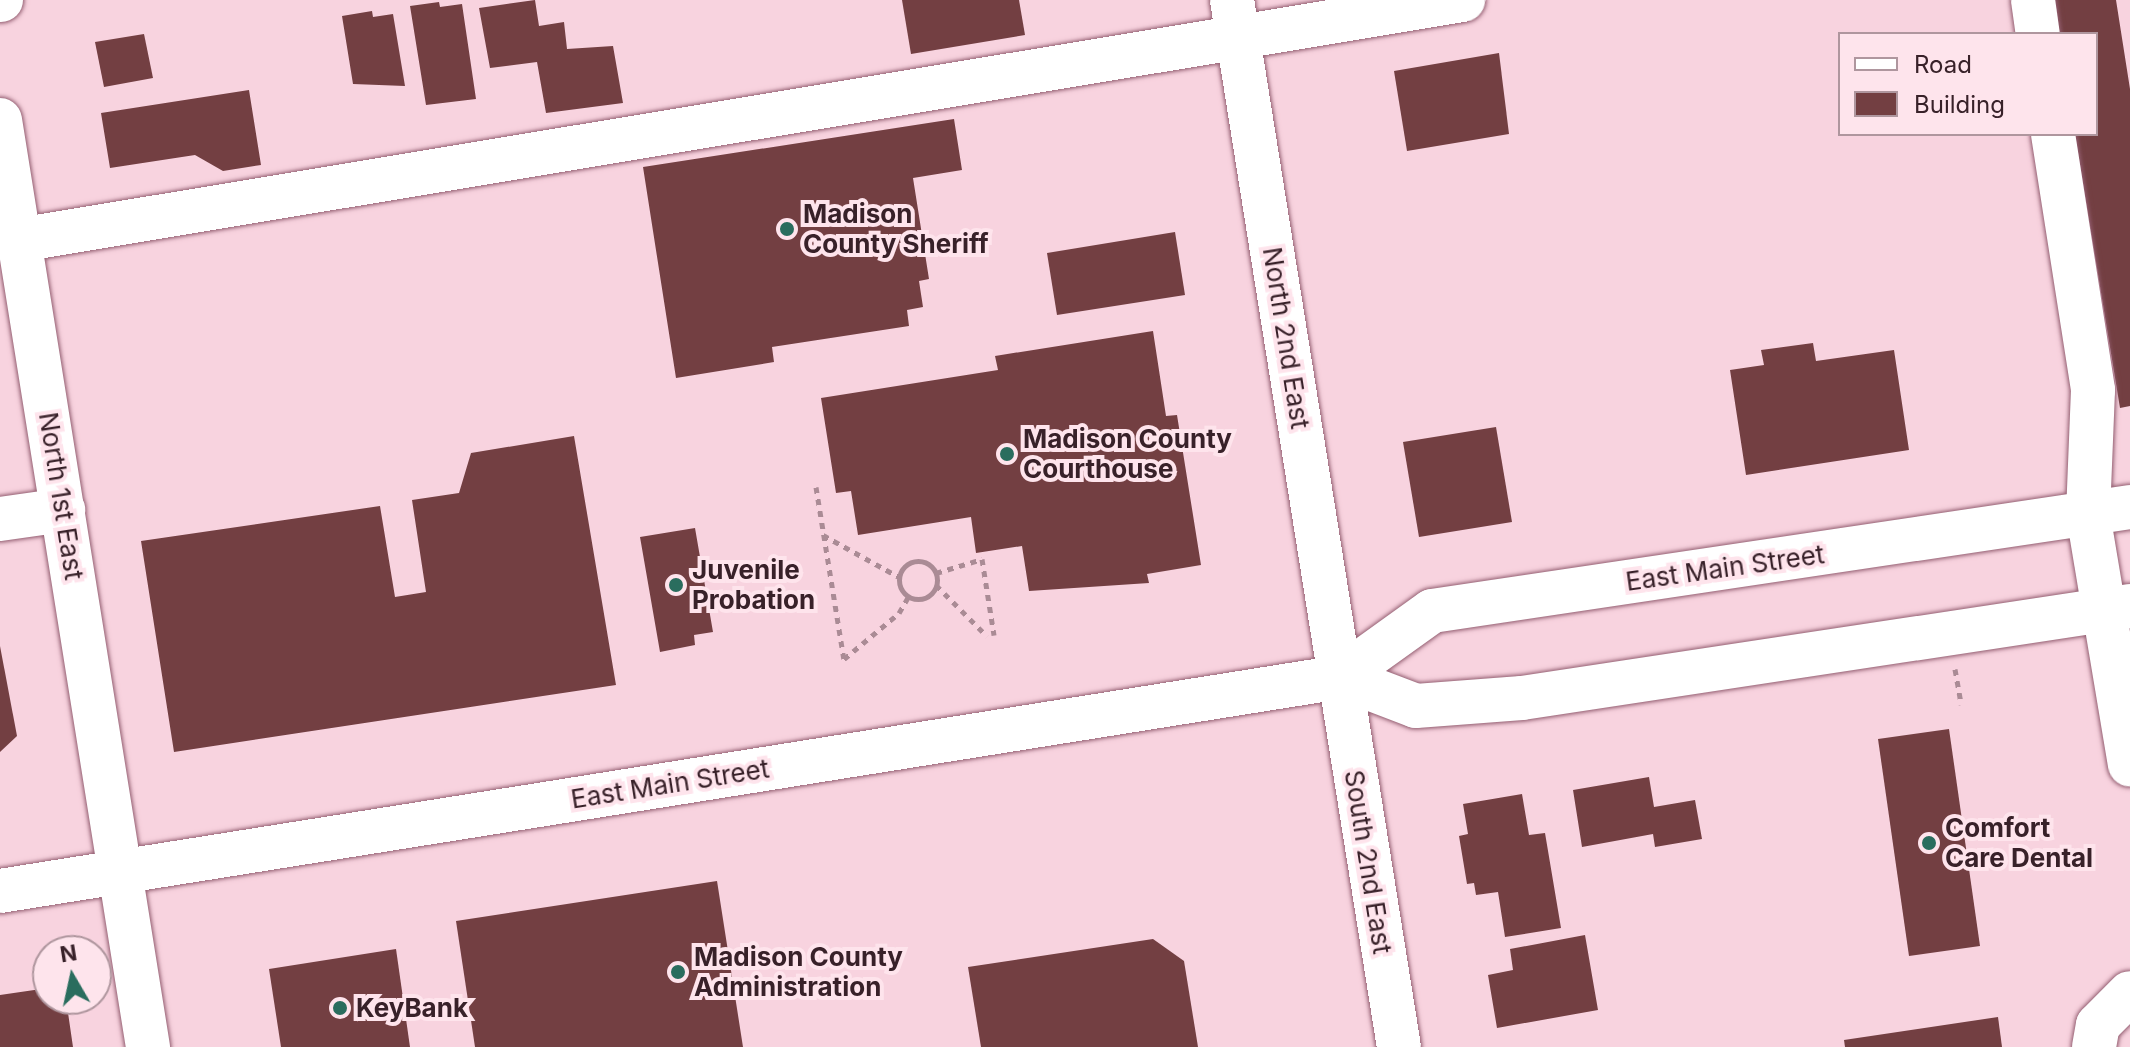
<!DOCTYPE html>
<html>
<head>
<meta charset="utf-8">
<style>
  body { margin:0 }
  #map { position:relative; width:2130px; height:1047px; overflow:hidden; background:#f8d3df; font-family:Inter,sans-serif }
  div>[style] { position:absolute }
  .building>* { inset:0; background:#733f42 }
  .path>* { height:5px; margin-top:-2.5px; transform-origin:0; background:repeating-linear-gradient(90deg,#aa8b95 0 6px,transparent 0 12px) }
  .path>.ring { margin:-2.5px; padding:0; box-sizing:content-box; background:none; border:5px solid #aa8b95; border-radius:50% }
  .roads { filter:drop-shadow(0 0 2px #945f72) drop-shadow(0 0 2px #945f72) }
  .minor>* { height:44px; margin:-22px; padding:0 22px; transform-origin:22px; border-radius:22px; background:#fff }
  .major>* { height:44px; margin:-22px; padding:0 22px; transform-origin:22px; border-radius:22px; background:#fff }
  .dots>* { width:22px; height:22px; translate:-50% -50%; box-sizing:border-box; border:4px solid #fee4ec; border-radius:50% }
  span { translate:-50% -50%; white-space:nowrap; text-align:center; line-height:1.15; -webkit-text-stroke:8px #fee4ec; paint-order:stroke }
  .poi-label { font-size:26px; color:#382129; font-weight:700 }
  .left { translate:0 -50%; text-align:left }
  .street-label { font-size:26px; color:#382129 }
  .legend { position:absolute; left:1838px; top:32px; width:260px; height:104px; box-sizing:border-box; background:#fee4ec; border:2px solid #af969e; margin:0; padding:10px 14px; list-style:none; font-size:24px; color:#382129 }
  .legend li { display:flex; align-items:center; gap:16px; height:40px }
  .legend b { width:40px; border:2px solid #af969e }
  .north { position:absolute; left:32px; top:935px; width:80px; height:80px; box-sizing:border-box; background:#fee4ec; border:2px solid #af969e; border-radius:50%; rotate:351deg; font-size:22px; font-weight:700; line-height:32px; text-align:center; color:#382129 }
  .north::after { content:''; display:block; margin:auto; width:28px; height:36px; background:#2a6d5e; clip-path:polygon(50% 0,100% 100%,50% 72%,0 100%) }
</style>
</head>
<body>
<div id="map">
  <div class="building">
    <div style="clip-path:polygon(535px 0,539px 26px,564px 22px,567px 49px,613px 46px,623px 103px,546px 113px,537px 62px,490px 68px,479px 8px)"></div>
    <div style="clip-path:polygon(902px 0,1019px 0,1025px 35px,911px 54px)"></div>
    <div style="clip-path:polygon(2053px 0,2116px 0,2130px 89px,2130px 406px,2120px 408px,2075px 134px,2096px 134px,2096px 34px,2059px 34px)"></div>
    <div style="clip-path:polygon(439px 2px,440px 7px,462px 4px,476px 99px,426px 105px,410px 6px)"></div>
    <div style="clip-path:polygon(372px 11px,373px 17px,393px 14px,405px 86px,353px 84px,342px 16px)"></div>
    <div style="clip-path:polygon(144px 34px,153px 78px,104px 87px,95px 42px)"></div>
    <div style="clip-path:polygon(1499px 53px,1509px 134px,1407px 151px,1394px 71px)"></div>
    <div style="clip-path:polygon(249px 90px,261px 165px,223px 171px,195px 155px,110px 168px,101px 113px)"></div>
    <div style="clip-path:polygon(954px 119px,962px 170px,913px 178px,929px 279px,919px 281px,923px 307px,907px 310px,909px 326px,772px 347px,774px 362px,676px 378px,643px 167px)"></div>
    <div style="clip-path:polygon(1175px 232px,1185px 295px,1057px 315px,1047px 253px)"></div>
    <div style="clip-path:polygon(1153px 331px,1166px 416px,1177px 415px,1201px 565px,1147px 574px,1149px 583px,1029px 591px,1022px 546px,976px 553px,971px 517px,858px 535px,851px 491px,836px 493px,821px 398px,998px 370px,995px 356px)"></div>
    <div style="clip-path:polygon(1813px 343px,1816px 361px,1894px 350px,1909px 450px,1746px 475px,1730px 370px,1764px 365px,1761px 350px)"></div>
    <div style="clip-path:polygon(1496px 427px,1512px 522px,1419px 537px,1403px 442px)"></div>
    <div style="clip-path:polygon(574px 436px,616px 685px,174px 752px,141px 541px,380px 506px,395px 597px,426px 592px,412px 500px,459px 493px,471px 453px)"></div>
    <div style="clip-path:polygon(695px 528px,713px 632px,694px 635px,695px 645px,660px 652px,640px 537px)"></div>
    <div style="clip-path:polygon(0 646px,17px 736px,0 752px)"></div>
    <div style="clip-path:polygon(1949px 729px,1980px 946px,1909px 956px,1878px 739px)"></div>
    <div style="clip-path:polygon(1649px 777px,1654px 807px,1695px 800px,1702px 839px,1655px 847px,1653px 834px,1582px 847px,1573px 790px)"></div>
    <div style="clip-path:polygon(1522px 794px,1529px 835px,1545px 833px,1561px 928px,1505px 937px,1498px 892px,1476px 895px,1474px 883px,1467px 884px,1459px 836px,1468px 834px,1463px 804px)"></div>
    <div style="clip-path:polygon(717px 881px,743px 1047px,475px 1047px,456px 921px)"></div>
    <div style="clip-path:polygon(1585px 935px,1598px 1010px,1497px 1028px,1488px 975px,1513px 970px,1510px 949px)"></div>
    <div style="clip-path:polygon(1153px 939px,1184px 961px,1198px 1047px,981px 1047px,968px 967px)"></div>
    <div style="clip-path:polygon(396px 949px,410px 1047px,281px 1047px,269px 969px)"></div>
    <div style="clip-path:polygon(48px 988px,48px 999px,66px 999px,73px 1047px,0 1047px,0 995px)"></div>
    <div style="clip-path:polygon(1998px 1017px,2002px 1047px,1845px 1047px,1844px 1040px)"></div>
  </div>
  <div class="path">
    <div style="left:816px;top:487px;width:174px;rotate:80.8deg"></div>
    <div style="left:844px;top:659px;width:72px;rotate:-39.9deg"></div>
    <div style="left:899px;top:613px;width:20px;rotate:-60deg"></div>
    <div style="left:823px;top:535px;width:87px;rotate:28.9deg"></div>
    <div class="ring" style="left:899px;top:561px;width:33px;height:33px"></div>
    <div style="left:936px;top:573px;width:48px;rotate:-16.9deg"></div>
    <div style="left:982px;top:559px;width:77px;rotate:81deg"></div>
    <div style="left:936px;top:585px;width:72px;rotate:45deg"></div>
    <div style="left:1955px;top:669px;width:36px;rotate:80deg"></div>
  </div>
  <div class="roads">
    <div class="minor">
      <div style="left:0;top:0;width:1px"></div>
      <div style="left:2033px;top:0;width:34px;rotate:82deg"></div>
      <div style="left:0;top:120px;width:939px;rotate:80.93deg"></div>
      <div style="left:2053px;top:134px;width:259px;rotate:81.1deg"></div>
      <div style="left:2093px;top:390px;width:124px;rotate:92.3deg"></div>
      <div style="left:2088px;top:514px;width:254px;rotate:80.5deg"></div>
      <div style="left:19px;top:240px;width:1464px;rotate:-9.44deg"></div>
      <div style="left:0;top:519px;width:64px;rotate:-8.1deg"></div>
      <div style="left:1340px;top:677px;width:113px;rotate:-35.7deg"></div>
      <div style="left:1432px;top:611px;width:706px;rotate:-8.47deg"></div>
      <div style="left:1340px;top:677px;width:81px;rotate:20.9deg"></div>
      <div style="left:1416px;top:706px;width:106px;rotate:-4.3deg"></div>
      <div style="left:1522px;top:698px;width:615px;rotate:-8.6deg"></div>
      <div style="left:2094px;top:1047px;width:22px;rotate:-80deg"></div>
      <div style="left:2098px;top:1025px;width:45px;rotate:-45deg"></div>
    </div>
    <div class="major">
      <div style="left:1232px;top:0;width:1060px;rotate:80.94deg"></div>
      <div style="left:0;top:891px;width:1357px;rotate:-9.07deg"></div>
    </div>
  </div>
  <div class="dots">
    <div style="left:787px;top:229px;background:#2a6d5e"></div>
    <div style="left:1007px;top:454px;background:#2a6d5e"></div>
    <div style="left:676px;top:585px;background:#2a6d5e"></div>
    <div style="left:1929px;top:843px;background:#2a6d5e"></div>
    <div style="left:678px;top:972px;background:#2a6d5e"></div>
    <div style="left:340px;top:1008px;background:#2a6d5e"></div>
  </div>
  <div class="poi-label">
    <span class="left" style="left:803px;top:229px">Madison<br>County Sheriff</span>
    <span class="left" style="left:1023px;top:454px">Madison County<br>Courthouse</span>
    <span class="left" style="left:692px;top:585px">Juvenile<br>Probation</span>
    <span class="left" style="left:1945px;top:843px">Comfort<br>Care Dental</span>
    <span class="left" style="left:694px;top:972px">Madison County<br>Administration</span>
    <span class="left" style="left:356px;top:1008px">KeyBank</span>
  </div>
  <div class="street-label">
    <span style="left:1286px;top:338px;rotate:81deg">North 2nd East</span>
    <span style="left:61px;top:496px;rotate:81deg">North 1st East</span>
    <span style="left:1725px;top:568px;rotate:-8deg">East Main Street</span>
    <span style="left:670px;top:784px;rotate:-9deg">East Main Street</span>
    <span style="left:1368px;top:862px;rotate:81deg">South 2nd East</span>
  </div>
  <ul class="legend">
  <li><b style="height:10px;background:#fff"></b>Road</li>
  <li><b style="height:22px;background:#733f42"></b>Building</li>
  </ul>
  <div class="north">N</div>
</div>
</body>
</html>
